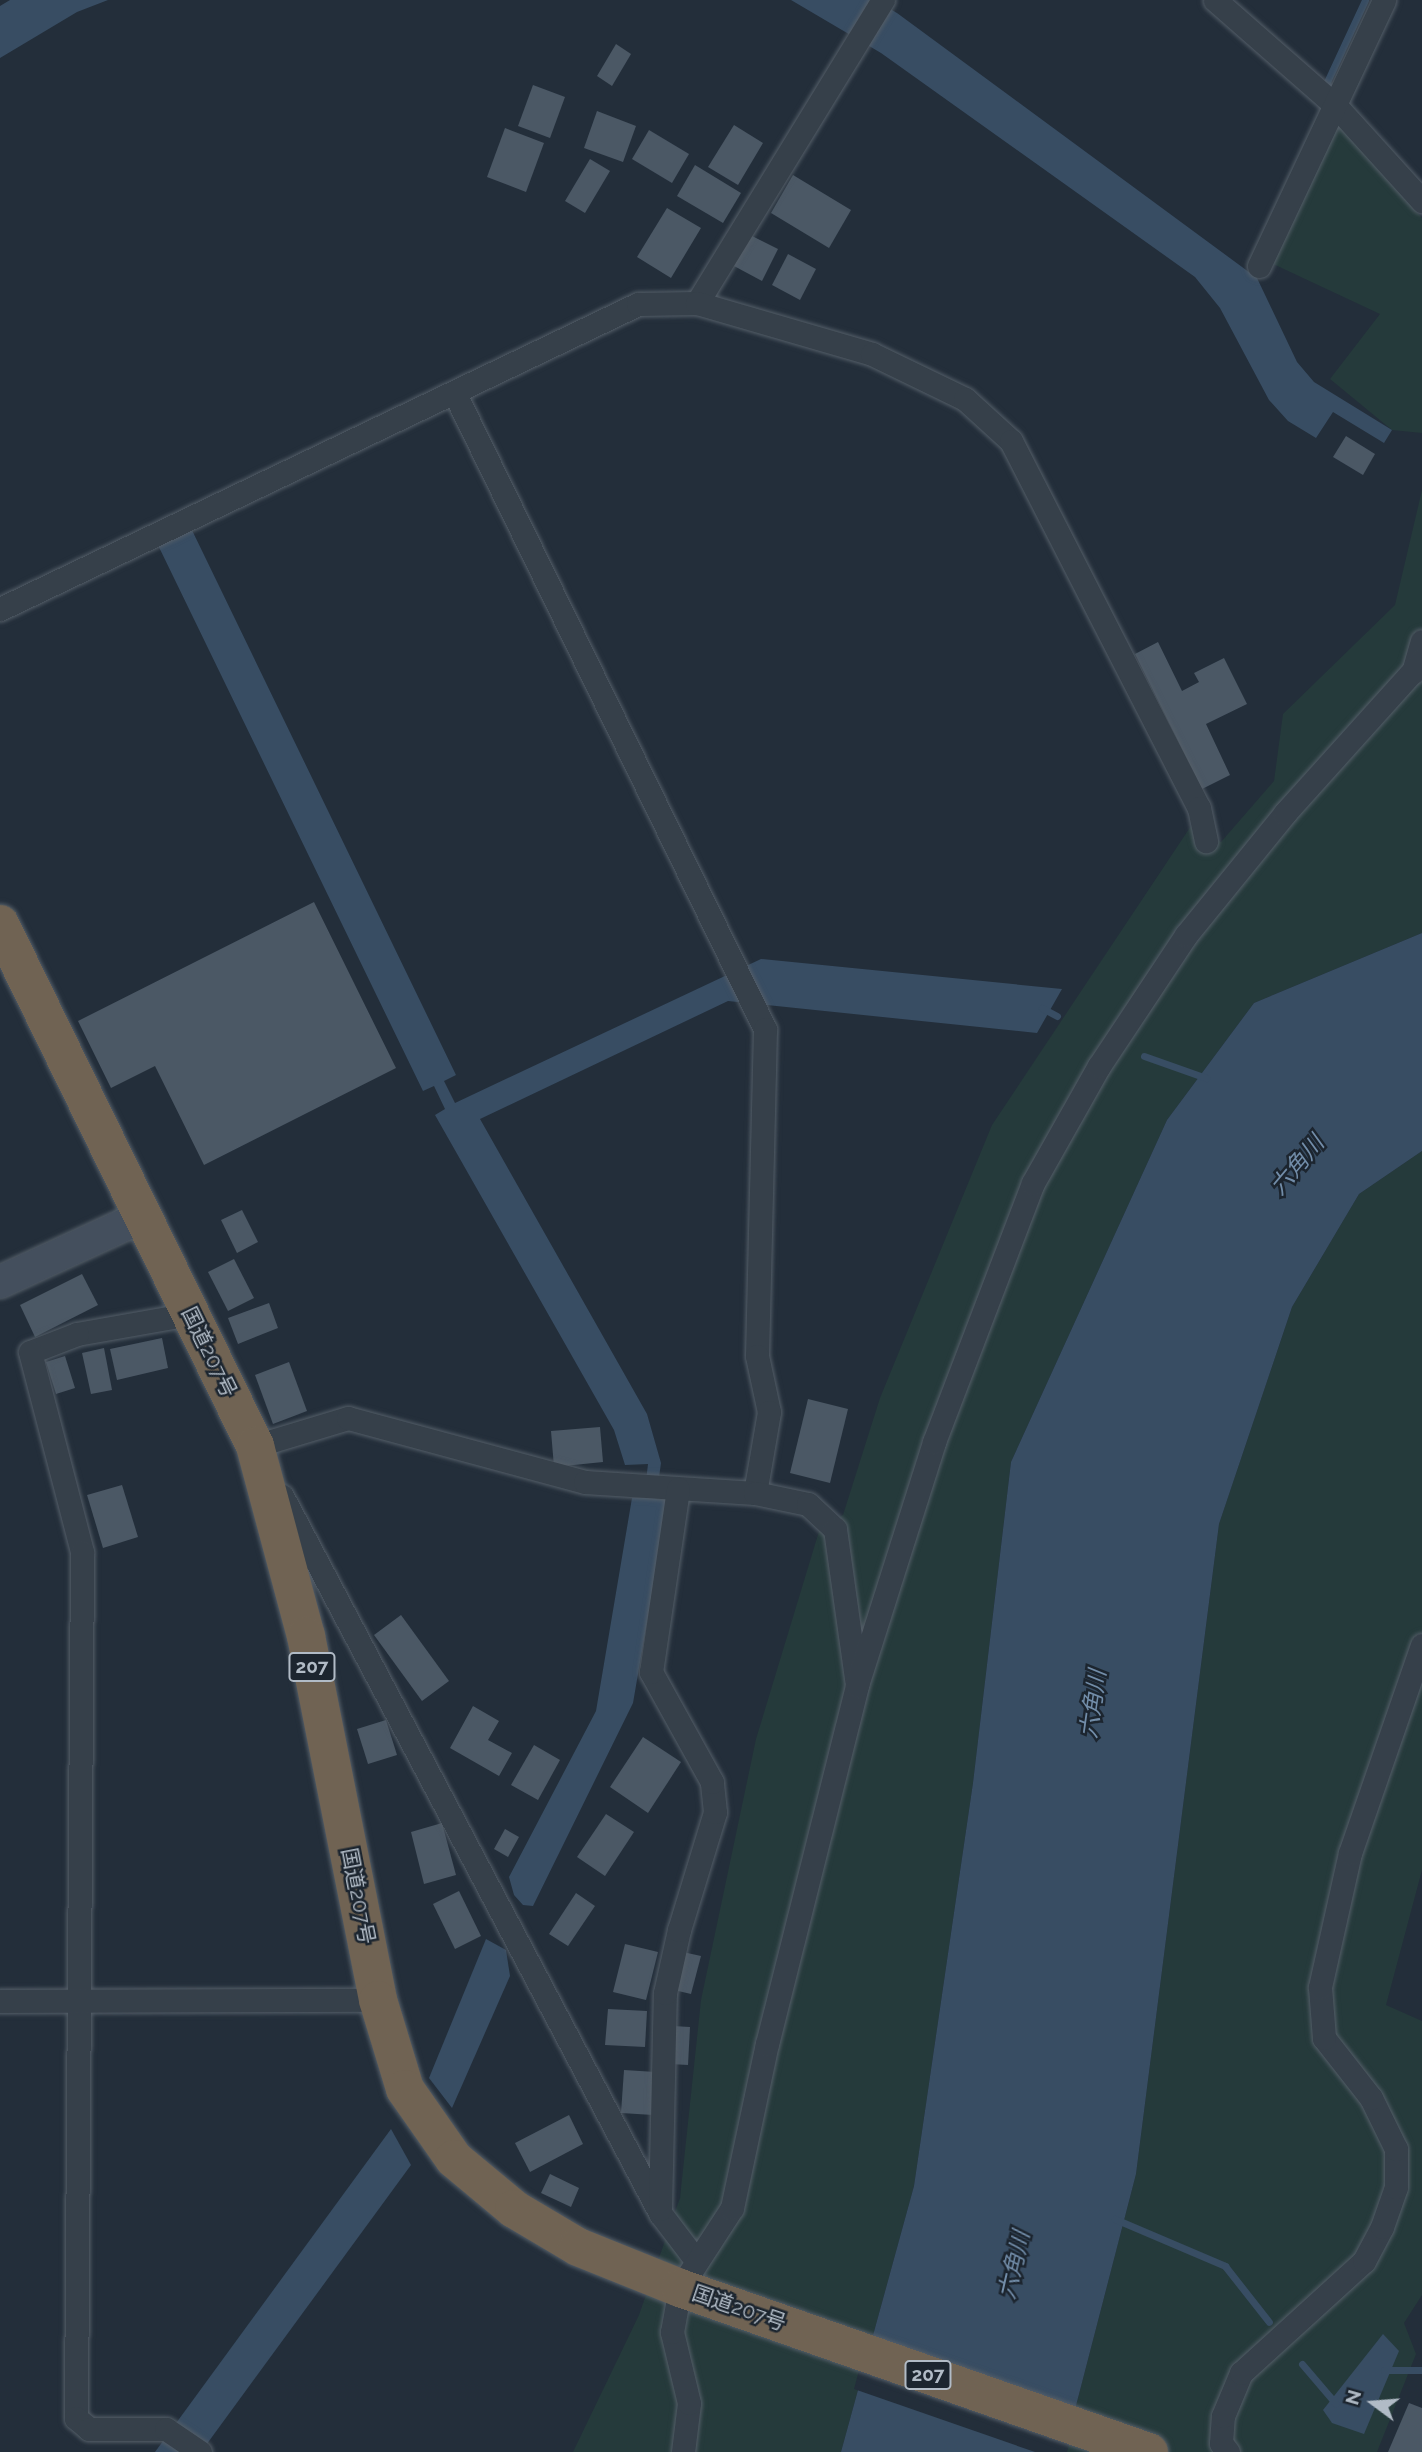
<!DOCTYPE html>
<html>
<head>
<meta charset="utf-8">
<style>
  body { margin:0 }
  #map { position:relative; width:1422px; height:2452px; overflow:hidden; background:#232e3a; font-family:Raleway,"Noto Sans JP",sans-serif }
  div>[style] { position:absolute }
  .green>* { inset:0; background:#253a3b }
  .water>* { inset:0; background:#384d63 }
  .pier>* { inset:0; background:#232e3a }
  .stream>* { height:7px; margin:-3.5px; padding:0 3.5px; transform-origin:3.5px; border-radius:3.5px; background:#384d63 }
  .building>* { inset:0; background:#4b5865 }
  .roads { filter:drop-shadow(0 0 2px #545e68) drop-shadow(0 0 2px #545e68) }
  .street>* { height:23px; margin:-11.5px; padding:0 11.5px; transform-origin:11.5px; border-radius:11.5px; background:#36404a }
  .secondary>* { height:32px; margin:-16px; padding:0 16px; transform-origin:16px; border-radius:16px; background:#444f5d }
  .highway>* { height:38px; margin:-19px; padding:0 19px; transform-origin:19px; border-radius:19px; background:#706353 }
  span { translate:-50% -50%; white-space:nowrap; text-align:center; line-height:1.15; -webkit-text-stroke:5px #1c252f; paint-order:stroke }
  .shield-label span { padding:2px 5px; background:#1c252f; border:2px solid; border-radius:5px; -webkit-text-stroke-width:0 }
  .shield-label { font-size:19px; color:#b1bbc6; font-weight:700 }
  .street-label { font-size:21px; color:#b1bbc6 }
  .water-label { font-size:23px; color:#728da9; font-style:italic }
  .north { position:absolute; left:1338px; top:2368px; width:70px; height:70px; -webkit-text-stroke:5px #1c252f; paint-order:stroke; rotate:286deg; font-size:19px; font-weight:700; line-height:28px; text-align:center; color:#b1bbc6 }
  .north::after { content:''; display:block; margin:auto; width:24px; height:32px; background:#b1bbc6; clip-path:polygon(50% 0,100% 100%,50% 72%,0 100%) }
</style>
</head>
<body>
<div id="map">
  <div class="green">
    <div style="clip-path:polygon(1336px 121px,1422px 218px,1422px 433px,1392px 430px,1330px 379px,1380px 314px,1271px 263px)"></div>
    <div style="clip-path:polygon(1422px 490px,1422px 933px,1254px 1003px,1167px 1120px,1011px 1462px,973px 1783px,914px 2186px,841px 2452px,573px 2452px,639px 2315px,680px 2198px,701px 2000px,756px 1739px,820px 1528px,843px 1515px,880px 1398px,992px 1125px,1193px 823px,1221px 842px,1274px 781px,1283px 714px,1395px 605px)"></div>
    <div style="clip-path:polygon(1422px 1151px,1422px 1870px,1386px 2005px,1422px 2021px,1422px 2295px,1404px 2323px,1416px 2354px,1377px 2452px,1064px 2452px,1136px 2174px,1219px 1524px,1292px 1307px,1359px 1194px)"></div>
  </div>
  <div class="water">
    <div style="clip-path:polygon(10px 0,108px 0,77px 12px,0 58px,0 6px)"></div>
    <div style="clip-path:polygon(791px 0,875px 0,897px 13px,1257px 278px,1297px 362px,1314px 382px,1392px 430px,1384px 443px,1333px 412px,1316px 438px,1288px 421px,1269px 400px,1220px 308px,1195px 277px,881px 53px)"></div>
    <div style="clip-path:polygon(189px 524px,456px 1075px,444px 1081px,455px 1103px,761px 959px,1062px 989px,1037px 1033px,728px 1001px,480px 1119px,647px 1414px,661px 1463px,656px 1499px,668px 1500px,633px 1703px,533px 1906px,523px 1905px,514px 1895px,509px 1877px,596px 1711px,632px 1498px,644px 1498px,648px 1464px,625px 1465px,614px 1430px,435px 1115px,445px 1109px,434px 1086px,423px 1091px,156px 541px)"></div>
    <div style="clip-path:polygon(1422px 933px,1422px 1151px,1359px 1194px,1292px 1307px,1219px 1524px,1136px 2174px,1064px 2452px,841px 2452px,914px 2186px,973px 1783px,1011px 1462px,1167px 1120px,1254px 1003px)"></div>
    <div style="clip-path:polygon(486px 1939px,506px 1950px,510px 1976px,452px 2108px,429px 2078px)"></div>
    <div style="clip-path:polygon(391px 2129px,411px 2165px,201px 2452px,155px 2452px)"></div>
    <div style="clip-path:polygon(1383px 2334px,1399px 2351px,1364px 2434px,1332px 2423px,1323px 2410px)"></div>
  </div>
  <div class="pier">
    <div style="clip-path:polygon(868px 2337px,1078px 2411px,1067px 2452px,1035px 2452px,854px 2389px)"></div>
  </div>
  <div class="stream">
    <div style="left:1330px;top:92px;width:10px;rotate:-107deg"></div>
    <div style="left:1327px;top:82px;width:90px;rotate:-65.1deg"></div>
    <div style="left:1042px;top:1008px;width:17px;rotate:28deg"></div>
    <div style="left:1144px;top:1056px;width:66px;rotate:19.5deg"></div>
    <div style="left:1115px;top:2219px;width:120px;rotate:23.1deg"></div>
    <div style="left:1225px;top:2266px;width:71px;rotate:51.8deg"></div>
    <div style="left:1302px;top:2364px;width:52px;rotate:49.6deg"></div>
    <div style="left:1384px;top:2370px;width:38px"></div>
  </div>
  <div class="building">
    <div style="clip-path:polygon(616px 44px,631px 54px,612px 86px,597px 76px)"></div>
    <div style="clip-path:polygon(533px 85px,565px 97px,550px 138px,518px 126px)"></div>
    <div style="clip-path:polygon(597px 111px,636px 126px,623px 162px,584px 148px)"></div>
    <div style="clip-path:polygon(734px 125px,763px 143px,738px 185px,708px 167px)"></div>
    <div style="clip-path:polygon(505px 128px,544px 143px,526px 192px,487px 177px)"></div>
    <div style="clip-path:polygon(649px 130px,689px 154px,672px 183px,632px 159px)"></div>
    <div style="clip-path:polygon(590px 159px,610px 171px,585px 213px,565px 201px)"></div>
    <div style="clip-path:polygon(695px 165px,741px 193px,723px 223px,677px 196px)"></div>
    <div style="clip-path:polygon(793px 175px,851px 210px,829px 248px,771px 213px)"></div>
    <div style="clip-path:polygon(667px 208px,701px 228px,671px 278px,637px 257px)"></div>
    <div style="clip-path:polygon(750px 235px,778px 249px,762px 281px,734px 266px)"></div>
    <div style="clip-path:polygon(788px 254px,816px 269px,800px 300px,772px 285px)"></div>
    <div style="clip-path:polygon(1346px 436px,1375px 454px,1363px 475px,1333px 457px)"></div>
    <div style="clip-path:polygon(1158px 642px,1182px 691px,1199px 682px,1194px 673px,1224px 658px,1247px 704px,1206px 724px,1230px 775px,1202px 789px,1135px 654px)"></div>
    <div style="clip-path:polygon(314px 902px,396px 1068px,204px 1165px,155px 1066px,111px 1088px,78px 1021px)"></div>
    <div style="clip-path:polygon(242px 1210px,258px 1242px,237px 1253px,221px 1220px)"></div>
    <div style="clip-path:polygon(234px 1259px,254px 1298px,228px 1311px,208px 1272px)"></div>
    <div style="clip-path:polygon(82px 1274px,98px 1305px,35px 1337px,20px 1305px)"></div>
    <div style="clip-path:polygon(269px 1303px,278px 1328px,238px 1344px,228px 1318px)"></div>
    <div style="clip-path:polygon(162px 1338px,168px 1368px,117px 1380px,110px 1349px)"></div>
    <div style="clip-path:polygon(104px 1348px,112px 1390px,91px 1394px,82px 1353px)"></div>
    <div style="clip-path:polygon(65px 1356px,75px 1388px,56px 1394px,46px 1362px)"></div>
    <div style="clip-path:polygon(289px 1362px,307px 1411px,273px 1424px,255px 1375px)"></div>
    <div style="clip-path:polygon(808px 1399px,848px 1409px,830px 1483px,790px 1473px)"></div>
    <div style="clip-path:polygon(600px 1427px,603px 1462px,554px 1467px,551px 1431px)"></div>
    <div style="clip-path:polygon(122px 1485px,138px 1537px,103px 1548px,87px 1495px)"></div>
    <div style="clip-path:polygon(401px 1615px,449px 1681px,422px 1701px,374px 1635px)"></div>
    <div style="clip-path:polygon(473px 1706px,499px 1721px,488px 1740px,512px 1753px,499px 1776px,450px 1748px)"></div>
    <div style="clip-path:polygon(386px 1720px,397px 1755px,368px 1764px,357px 1729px)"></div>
    <div style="clip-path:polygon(643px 1737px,681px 1762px,648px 1813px,610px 1787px)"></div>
    <div style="clip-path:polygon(534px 1745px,560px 1760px,538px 1800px,511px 1785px)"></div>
    <div style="clip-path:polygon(606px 1814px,634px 1832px,605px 1876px,577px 1857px)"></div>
    <div style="clip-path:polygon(442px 1823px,456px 1875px,424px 1884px,411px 1832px)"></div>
    <div style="clip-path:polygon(505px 1829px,519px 1837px,508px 1857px,494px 1849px)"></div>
    <div style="clip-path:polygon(459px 1891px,481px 1936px,455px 1949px,433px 1904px)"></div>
    <div style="clip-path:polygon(576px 1893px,595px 1906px,568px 1946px,549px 1934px)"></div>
    <div style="clip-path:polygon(625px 1944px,658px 1952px,646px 2000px,613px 1992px)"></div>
    <div style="clip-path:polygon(683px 1952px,701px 1956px,691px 1994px,674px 1990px)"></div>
    <div style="clip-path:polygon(608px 2009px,647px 2011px,645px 2047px,605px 2045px)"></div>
    <div style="clip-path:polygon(673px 2026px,690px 2027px,688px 2065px,670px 2064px)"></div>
    <div style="clip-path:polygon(624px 2070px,656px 2072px,653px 2115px,621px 2113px)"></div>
    <div style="clip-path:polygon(569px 2115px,583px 2144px,530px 2172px,515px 2143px)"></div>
    <div style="clip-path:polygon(550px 2174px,579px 2188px,571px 2207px,541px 2193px)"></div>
    <div style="clip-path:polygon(1409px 2403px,1422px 2408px,1422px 2452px,1388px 2452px)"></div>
  </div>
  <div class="roads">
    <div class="street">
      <div style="left:1215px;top:0;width:159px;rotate:41.2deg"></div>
      <div style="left:1335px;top:105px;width:130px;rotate:47.8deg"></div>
      <div style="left:1259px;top:266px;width:294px;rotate:-64.8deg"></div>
      <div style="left:697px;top:303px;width:356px;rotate:-58.5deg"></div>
      <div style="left:455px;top:394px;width:707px;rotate:63.98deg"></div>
      <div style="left:765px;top:1029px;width:327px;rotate:91.4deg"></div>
      <div style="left:757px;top:1356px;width:57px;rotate:77.9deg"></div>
      <div style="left:769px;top:1412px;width:82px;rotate:99.8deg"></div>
      <div style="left:0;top:609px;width:707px;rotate:-25.55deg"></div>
      <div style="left:638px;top:304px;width:59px;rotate:-1deg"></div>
      <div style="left:697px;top:303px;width:182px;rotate:16.2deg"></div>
      <div style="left:872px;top:354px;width:103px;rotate:25.8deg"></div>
      <div style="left:965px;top:399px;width:62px;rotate:42.4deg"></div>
      <div style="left:1011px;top:441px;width:412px;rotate:62.9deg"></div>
      <div style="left:1199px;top:808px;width:34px;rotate:78deg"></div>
      <div style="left:1413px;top:672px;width:32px;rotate:-74deg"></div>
      <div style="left:190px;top:1314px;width:115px;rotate:170deg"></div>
      <div style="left:77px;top:1334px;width:50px;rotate:159deg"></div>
      <div style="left:30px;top:1352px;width:207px;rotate:75.4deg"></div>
      <div style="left:82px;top:1552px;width:866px;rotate:90.4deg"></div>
      <div style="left:76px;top:2418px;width:17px;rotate:40deg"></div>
      <div style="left:89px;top:2429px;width:77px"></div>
      <div style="left:166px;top:2429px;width:41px;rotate:34.1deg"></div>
      <div style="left:261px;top:1457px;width:13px;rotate:-119deg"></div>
      <div style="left:255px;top:1446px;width:97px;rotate:-16.8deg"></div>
      <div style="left:348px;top:1418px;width:245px;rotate:15.1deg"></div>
      <div style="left:585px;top:1482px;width:170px;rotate:3.7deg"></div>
      <div style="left:755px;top:1493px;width:54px;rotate:11.7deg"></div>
      <div style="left:808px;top:1504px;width:37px;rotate:43deg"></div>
      <div style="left:835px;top:1529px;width:151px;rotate:82deg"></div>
      <div style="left:282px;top:1496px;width:811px;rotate:62.2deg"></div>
      <div style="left:660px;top:2213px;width:58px;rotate:52.7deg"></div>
      <div style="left:0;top:2001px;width:378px;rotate:-0.2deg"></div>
      <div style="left:660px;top:2209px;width:216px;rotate:-88.7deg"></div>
      <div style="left:665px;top:1993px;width:65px;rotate:-77.5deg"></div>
      <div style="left:679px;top:1930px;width:123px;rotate:-73deg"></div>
      <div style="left:715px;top:1812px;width:30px;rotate:-96deg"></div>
      <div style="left:712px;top:1782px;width:126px;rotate:-119deg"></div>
      <div style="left:651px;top:1672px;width:185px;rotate:-81.6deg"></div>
      <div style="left:683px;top:2452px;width:49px;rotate:-83deg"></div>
      <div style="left:689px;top:2403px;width:73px;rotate:-103.5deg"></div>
      <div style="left:672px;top:2332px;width:45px;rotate:-79.7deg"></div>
      <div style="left:680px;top:2288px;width:95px;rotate:-57deg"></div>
      <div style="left:732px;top:2208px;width:168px;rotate:-78deg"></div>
      <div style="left:767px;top:2044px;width:370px;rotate:-75.9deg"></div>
      <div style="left:857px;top:1685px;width:255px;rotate:-72.4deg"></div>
      <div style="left:934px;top:1442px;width:277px;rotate:-69.1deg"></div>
      <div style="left:1033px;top:1183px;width:134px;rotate:-60.6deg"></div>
      <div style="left:1099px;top:1066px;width:157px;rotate:-56.4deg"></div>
      <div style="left:1186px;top:935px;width:157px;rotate:-50.9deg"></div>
      <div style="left:1285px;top:813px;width:205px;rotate:-48deg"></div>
      <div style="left:1228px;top:2452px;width:11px;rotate:-128deg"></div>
      <div style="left:1221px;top:2443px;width:27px;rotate:-86deg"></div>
      <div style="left:1223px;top:2416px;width:47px;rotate:-67.3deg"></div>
      <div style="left:1241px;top:2373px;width:166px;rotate:-42.3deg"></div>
      <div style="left:1364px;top:2261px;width:38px;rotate:-62deg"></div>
      <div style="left:1382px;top:2227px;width:42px;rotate:-70.7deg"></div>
      <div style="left:1396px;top:2187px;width:38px;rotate:-90deg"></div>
      <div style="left:1396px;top:2149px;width:57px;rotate:-116.1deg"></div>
      <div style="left:1371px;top:2098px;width:76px;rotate:-128.1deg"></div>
      <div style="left:1324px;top:2038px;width:51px;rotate:-94.5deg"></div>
      <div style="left:1320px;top:1987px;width:137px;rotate:-77.4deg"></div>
      <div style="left:1350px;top:1853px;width:220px;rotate:-70.9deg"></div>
    </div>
    <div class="secondary">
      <div style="left:0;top:1282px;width:155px;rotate:-24.7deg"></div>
    </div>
    <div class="highway">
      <div style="left:0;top:924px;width:581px;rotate:63.96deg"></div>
      <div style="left:255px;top:1446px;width:197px;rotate:75deg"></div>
      <div style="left:306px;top:1636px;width:371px;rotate:78.8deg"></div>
      <div style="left:378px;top:2000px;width:93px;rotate:73.1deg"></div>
      <div style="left:405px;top:2089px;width:85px;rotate:55deg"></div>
      <div style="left:454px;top:2159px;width:78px;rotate:39.8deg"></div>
      <div style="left:514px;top:2209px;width:74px;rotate:30.7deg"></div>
      <div style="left:578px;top:2247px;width:110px;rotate:21.9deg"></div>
      <div style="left:680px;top:2288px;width:497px;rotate:19.3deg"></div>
    </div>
  </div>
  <div class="shield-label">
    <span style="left:312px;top:1667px">207</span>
    <span style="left:928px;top:2375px">207</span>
  </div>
  <div class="street-label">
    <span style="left:209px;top:1352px;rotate:64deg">国道207号</span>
    <span style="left:358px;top:1896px;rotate:79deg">国道207号</span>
    <span style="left:739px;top:2308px;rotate:19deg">国道207号</span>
  </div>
  <div class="water-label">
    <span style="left:1297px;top:1165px;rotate:-50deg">六角川</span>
    <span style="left:1093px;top:1704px;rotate:-82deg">六角川</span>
    <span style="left:1014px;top:2265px;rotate:-77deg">六角川</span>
  </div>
  <div class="north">N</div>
</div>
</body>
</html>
